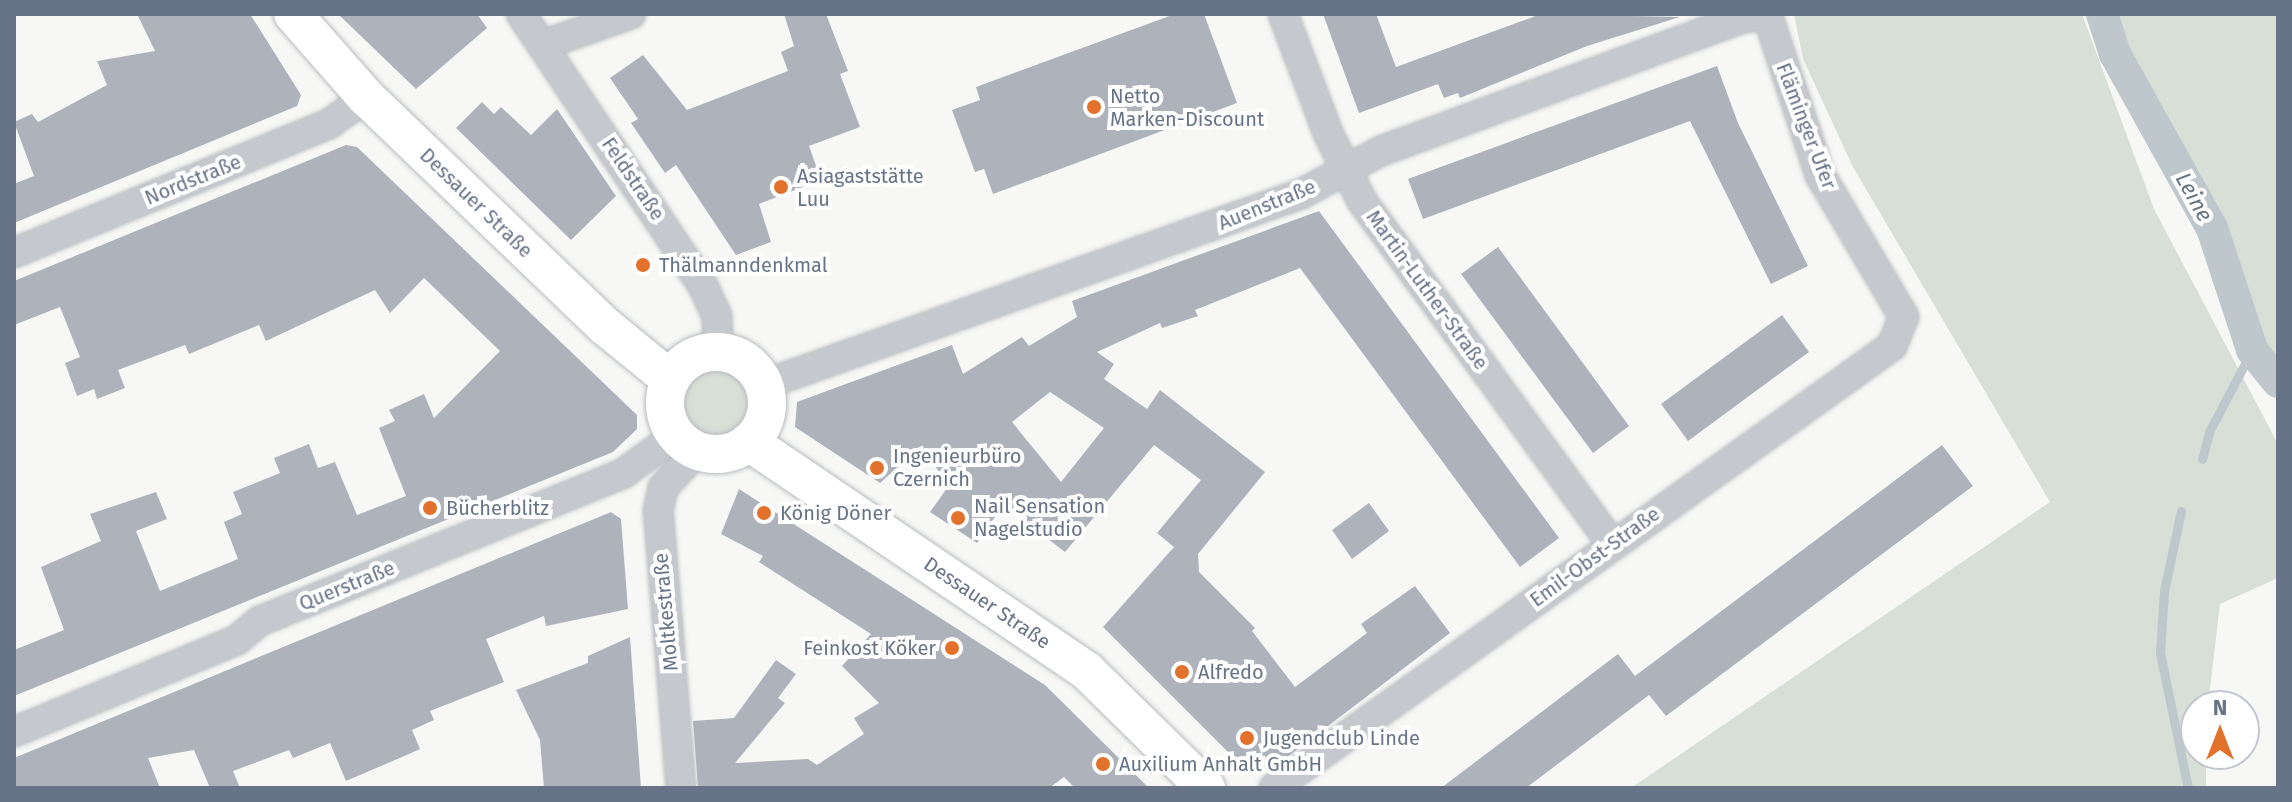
<!DOCTYPE html>
<html>
<head>
<meta charset="utf-8">
<style>
  body { margin:0 }
  #map { position:relative; width:2292px; height:802px; overflow:hidden; background:#f7f8f5; font-family:"Fira Sans",sans-serif }
  div>[style] { position:absolute }
  .green>* { inset:0; background:#d8dfd6 }
  .round { border-radius:50% }
  .stream>* { height:9px; margin:-4.5px; padding:0 4.5px; transform-origin:4.5px; border-radius:4.5px; background:#bec7cc }
  .canal>* { height:32px; margin:-16px; padding:0 16px; transform-origin:16px; border-radius:16px; background:#bec7cc }
  .building>* { inset:0; background:#aeb3bb }
  .roads { filter:drop-shadow(0 0 2px #b8bbc1) drop-shadow(0 0 2px #b8bbc1) }
  .street>* { height:28px; margin:-14px; padding:0 14px; transform-origin:14px; border-radius:14px; background:#c5c8cc }
  .secondary>* { height:38px; margin:-19px; padding:0 19px; transform-origin:19px; border-radius:19px; background:#fff }
  .secondary>.ring { margin:-19px; padding:0; box-sizing:content-box; background:none; border:38px solid #fff; border-radius:50% }
  .dots>* { width:22px; height:22px; translate:-50% -50%; box-sizing:border-box; border:4px solid #fff; border-radius:50% }
  span { translate:-50% -50%; white-space:nowrap; text-align:center; line-height:1.15; -webkit-text-stroke:8px #fff; paint-order:stroke }
  .poi-label { font-size:20px; color:#677386 }
  .left { translate:0 -50%; text-align:left }
  .right { translate:-100% -50%; text-align:right }
  .street-label { font-size:20px; color:#677386 }
  .water-label { font-size:22px; color:#637481; font-style:italic }
  .frame { position:absolute; inset:0; border:16px solid #677386; pointer-events:none }
  .north { position:absolute; left:2180px; top:690px; width:80px; height:80px; box-sizing:border-box; background:#fff; border:2px solid #c2c7cf; border-radius:50%; rotate:0deg; font-size:22px; font-weight:700; line-height:32px; text-align:center; color:#677386 }
  .north::after { content:''; display:block; margin:auto; width:28px; height:36px; background:#e2712b; clip-path:polygon(50% 0,100% 100%,50% 72%,0 100%) }
</style>
</head>
<body>
<div id="map">
  <div class="green">
    <div style="clip-path:polygon(1794px 14px,2082px 14px,2154px 209px,2278px 444px,2278px 578px,2220px 604px,2208px 706px,2196px 706px,2196px 754px,2206px 754px,2206px 788px,1631px 788px,2050px 502px,1853px 167px,1803px 59px)"></div>
    <div style="clip-path:polygon(2102px 14px,2278px 14px,2278px 382px,2252px 350px,2212px 228px,2115px 54px)"></div>
    <div class="round" style="left:679px;top:367px;width:70px;height:70px"></div>
  </div>
  <div class="stream">
    <div style="left:2202px;top:459px;width:30px;rotate:-75deg"></div>
    <div style="left:2210px;top:430px;width:90px;rotate:-62.3deg"></div>
    <div style="left:2181px;top:511px;width:82px;rotate:102deg"></div>
    <div style="left:2164px;top:591px;width:62px;rotate:93.7deg"></div>
    <div style="left:2160px;top:653px;width:138px;rotate:78.3deg"></div>
  </div>
  <div class="canal">
    <div style="left:2102px;top:14px;width:42px;rotate:72deg"></div>
    <div style="left:2115px;top:54px;width:199px;rotate:60.9deg"></div>
    <div style="left:2212px;top:228px;width:128px;rotate:71.8deg"></div>
    <div style="left:2252px;top:350px;width:41px;rotate:50.9deg"></div>
  </div>
  <div class="building">
    <div style="clip-path:polygon(137px 14px,250px 14px,301px 95px,297px 106px,14px 223px,14px 184px,34px 176px,14px 122px,32px 114px,38px 122px,107px 85px,97px 61px,155px 51px)"></div>
    <div style="clip-path:polygon(338px 14px,477px 14px,487px 28px,416px 89px)"></div>
    <div style="clip-path:polygon(784px 14px,826px 14px,848px 71px,840px 74px,860px 127px,809px 146px,821px 180px,759px 204px,771px 242px,736px 255px,676px 165px,665px 173px,631px 123px,638px 119px,610px 78px,643px 55px,687px 110px,788px 71px,781px 52px,794px 46px)"></div>
    <div style="clip-path:polygon(1175px 14px,1204px 14px,1237px 103px,993px 194px,984px 169px,975px 172px,952px 110px,980px 100px,976px 87px)"></div>
    <div style="clip-path:polygon(1323px 14px,1376px 14px,1396px 67px,1541px 14px,1680px 17px,1587px 46px,1460px 98px,1458px 93px,1444px 98px,1438px 84px,1359px 113px)"></div>
    <div style="clip-path:polygon(1717px 66px,1738px 123px,1808px 266px,1771px 284px,1690px 121px,1423px 219px,1408px 179px)"></div>
    <div style="clip-path:polygon(482px 102px,494px 114px,501px 107px,531px 135px,557px 109px,616px 196px,571px 240px,456px 128px)"></div>
    <div style="clip-path:polygon(346px 145px,357px 147px,637px 415px,637px 429px,613px 452px,14px 696px,14px 650px,64px 630px,41px 567px,101px 541px,90px 514px,156px 492px,167px 519px,136px 531px,160px 591px,238px 559px,224px 522px,242px 514px,233px 492px,280px 473px,274px 458px,309px 444px,318px 468px,335px 462px,357px 515px,406px 496px,379px 428px,395px 421px,389px 410px,424px 394px,434px 418px,500px 351px,424px 278px,390px 313px,375px 290px,266px 341px,259px 325px,189px 354px,185px 345px,118px 370px,125px 388px,97px 399px,94px 389px,77px 396px,65px 363px,80px 357px,60px 307px,14px 325px,14px 281px)"></div>
    <div style="clip-path:polygon(evenodd,1319px 211px,1559px 538px,1520px 567px,1300px 268px,1195px 310px,1198px 316px,1162px 328px,1160px 323px,1097px 352px,1114px 364px,1104px 379px,1147px 409px,1160px 390px,1265px 472px,1198px 554px,1199px 572px,1255px 628px,1252px 631px,1295px 687px,1367px 633px,1361px 624px,1415px 586px,1450px 633px,1269px 771px,1242px 766px,1103px 627px,1174px 547px,1157px 533px,1201px 480px,1154px 445px,1065px 552px,1003px 505px,977px 543px,930px 512px,950px 484px,919px 448px,880px 483px,795px 427px,797px 402px,952px 345px,963px 374px,1022px 337px,1029px 346px,1077px 317px,1072px 301px,1319px 211px,1050px 392px,1104px 428px,1061px 482px,1012px 422px,1050px 392px)"></div>
    <div style="clip-path:polygon(1498px 247px,1629px 426px,1593px 453px,1461px 274px)"></div>
    <div style="clip-path:polygon(1782px 315px,1809px 352px,1688px 441px,1661px 404px)"></div>
    <div style="clip-path:polygon(1942px 445px,1973px 486px,1666px 716px,1649px 695px,1526px 788px,1441px 788px,1618px 654px,1635px 676px)"></div>
    <div style="clip-path:polygon(739px 489px,1045px 685px,1149px 788px,1075px 788px,1064px 777px,1049px 788px,698px 788px,693px 721px,734px 718px,776px 660px,796px 674px,778px 698px,785px 703px,735px 763px,808px 759px,817px 765px,864px 734px,854px 718px,879px 703px,842px 666px,871px 634px,759px 562px,763px 556px,721px 534px)"></div>
    <div style="clip-path:polygon(1369px 503px,1389px 531px,1352px 559px,1332px 530px)"></div>
    <div style="clip-path:polygon(611px 512px,621px 519px,628px 609px,546px 626px,544px 616px,486px 639px,504px 682px,430px 711px,434px 720px,412px 730px,420px 749px,409px 754px,346px 781px,330px 743px,293px 758px,289px 750px,233px 771px,240px 788px,210px 788px,194px 750px,148px 758px,160px 788px,14px 788px,14px 758px)"></div>
    <div style="clip-path:polygon(630px 637px,641px 788px,544px 788px,540px 740px,516px 690px,588px 663px,588px 656px)"></div>
  </div>
  <div class="roads">
    <div class="street">
      <div style="left:521px;top:14px;width:327px;rotate:56.2deg"></div>
      <div style="left:703px;top:286px;width:33px;rotate:65deg"></div>
      <div style="left:717px;top:316px;width:37px;rotate:88deg"></div>
      <div style="left:1283px;top:14px;width:127px;rotate:69.3deg"></div>
      <div style="left:1328px;top:133px;width:76px;rotate:63.4deg"></div>
      <div style="left:1362px;top:201px;width:424px;rotate:53.9deg"></div>
      <div style="left:543px;top:45px;width:93px;rotate:-19.4deg"></div>
      <div style="left:14px;top:253px;width:340px;rotate:-22.3deg"></div>
      <div style="left:329px;top:124px;width:46px;rotate:-36.1deg"></div>
      <div style="left:763px;top:385px;width:571px;rotate:-19.55deg"></div>
      <div style="left:1301px;top:194px;width:91px;rotate:-28.3deg"></div>
      <div style="left:1381px;top:151px;width:382px;rotate:-20.2deg"></div>
      <div style="left:1740px;top:19px;width:26px;rotate:-11deg"></div>
      <div style="left:14px;top:732px;width:241px;rotate:-22.4deg"></div>
      <div style="left:237px;top:640px;width:30px;rotate:-40deg"></div>
      <div style="left:260px;top:621px;width:393px;rotate:-22.1deg"></div>
      <div style="left:624px;top:473px;width:64px;rotate:-36.2deg"></div>
      <div style="left:681px;top:788px;width:278px;rotate:-94.7deg"></div>
      <div style="left:658px;top:511px;width:24px;rotate:-78deg"></div>
      <div style="left:663px;top:488px;width:50px;rotate:-47.4deg"></div>
      <div style="left:1274px;top:788px;width:760px;rotate:-35.57deg"></div>
      <div style="left:1892px;top:346px;width:31px;rotate:-68deg"></div>
      <div style="left:1904px;top:317px;width:165px;rotate:-120.6deg"></div>
      <div style="left:1820px;top:175px;width:169px;rotate:-108.2deg"></div>
    </div>
    <div class="secondary">
      <div style="left:293px;top:14px;width:111px;rotate:48.7deg"></div>
      <div style="left:366px;top:97px;width:331px;rotate:43.8deg"></div>
      <div style="left:605px;top:326px;width:85px;rotate:39.3deg"></div>
      <div class="ring" style="left:665px;top:352px;width:64px;height:64px"></div>
      <div style="left:749px;top:442px;width:408px;rotate:34.1deg"></div>
      <div style="left:1087px;top:671px;width:167px;rotate:44.5deg"></div>
    </div>
  </div>
  <div class="dots">
    <div style="left:1094px;top:107px;background:#e2712b"></div>
    <div style="left:781px;top:187px;background:#e2712b"></div>
    <div style="left:643px;top:265px;background:#e2712b"></div>
    <div style="left:877px;top:468px;background:#e2712b"></div>
    <div style="left:430px;top:508px;background:#e2712b"></div>
    <div style="left:764px;top:513px;background:#e2712b"></div>
    <div style="left:958px;top:518px;background:#e2712b"></div>
    <div style="left:952px;top:648px;background:#e2712b"></div>
    <div style="left:1182px;top:672px;background:#e2712b"></div>
    <div style="left:1247px;top:738px;background:#e2712b"></div>
    <div style="left:1103px;top:764px;background:#e2712b"></div>
  </div>
  <div class="poi-label">
    <span class="left" style="left:1110px;top:108px">Netto<br>Marken-Discount</span>
    <span class="left" style="left:797px;top:188px">Asiagaststätte<br>Luu</span>
    <span class="left" style="left:659px;top:265px">Thälmanndenkmal</span>
    <span class="left" style="left:893px;top:468px">Ingenieurbüro<br>Czernich</span>
    <span class="left" style="left:974px;top:518px">Nail Sensation<br>Nagelstudio</span>
    <span class="left" style="left:446px;top:508px">Bücherblitz</span>
    <span class="left" style="left:780px;top:513px">König Döner</span>
    <span class="right" style="left:936px;top:648px">Feinkost Köker</span>
    <span class="left" style="left:1198px;top:672px">Alfredo</span>
    <span class="left" style="left:1263px;top:738px">Jugendclub Linde</span>
    <span class="left" style="left:1119px;top:764px">Auxilium Anhalt GmbH</span>
  </div>
  <div class="street-label">
    <span style="left:1806px;top:126px;rotate:69deg">Fläminger Ufer</span>
    <span style="left:633px;top:179px;rotate:56deg">Feldstraße</span>
    <span style="left:193px;top:180px;rotate:-22deg">Nordstraße</span>
    <span style="left:476px;top:203px;rotate:44deg">Dessauer Straße</span>
    <span style="left:1267px;top:205px;rotate:-22deg">Auenstraße</span>
    <span style="left:1427px;top:290px;rotate:54deg">Martin-Luther-Straße</span>
    <span style="left:1595px;top:557px;rotate:-36deg">Emil-Obst-Straße</span>
    <span style="left:347px;top:586px;rotate:-22deg">Querstraße</span>
    <span style="left:987px;top:603px;rotate:34deg">Dessauer Straße</span>
    <span style="left:666px;top:612px;rotate:-95deg">Moltkestraße</span>
  </div>
  <div class="water-label">
    <span style="left:2194px;top:197px;rotate:61deg">Leine</span>
  </div>
  <div class="frame"></div>
  <div class="north">N</div>
</div>
</body>
</html>
